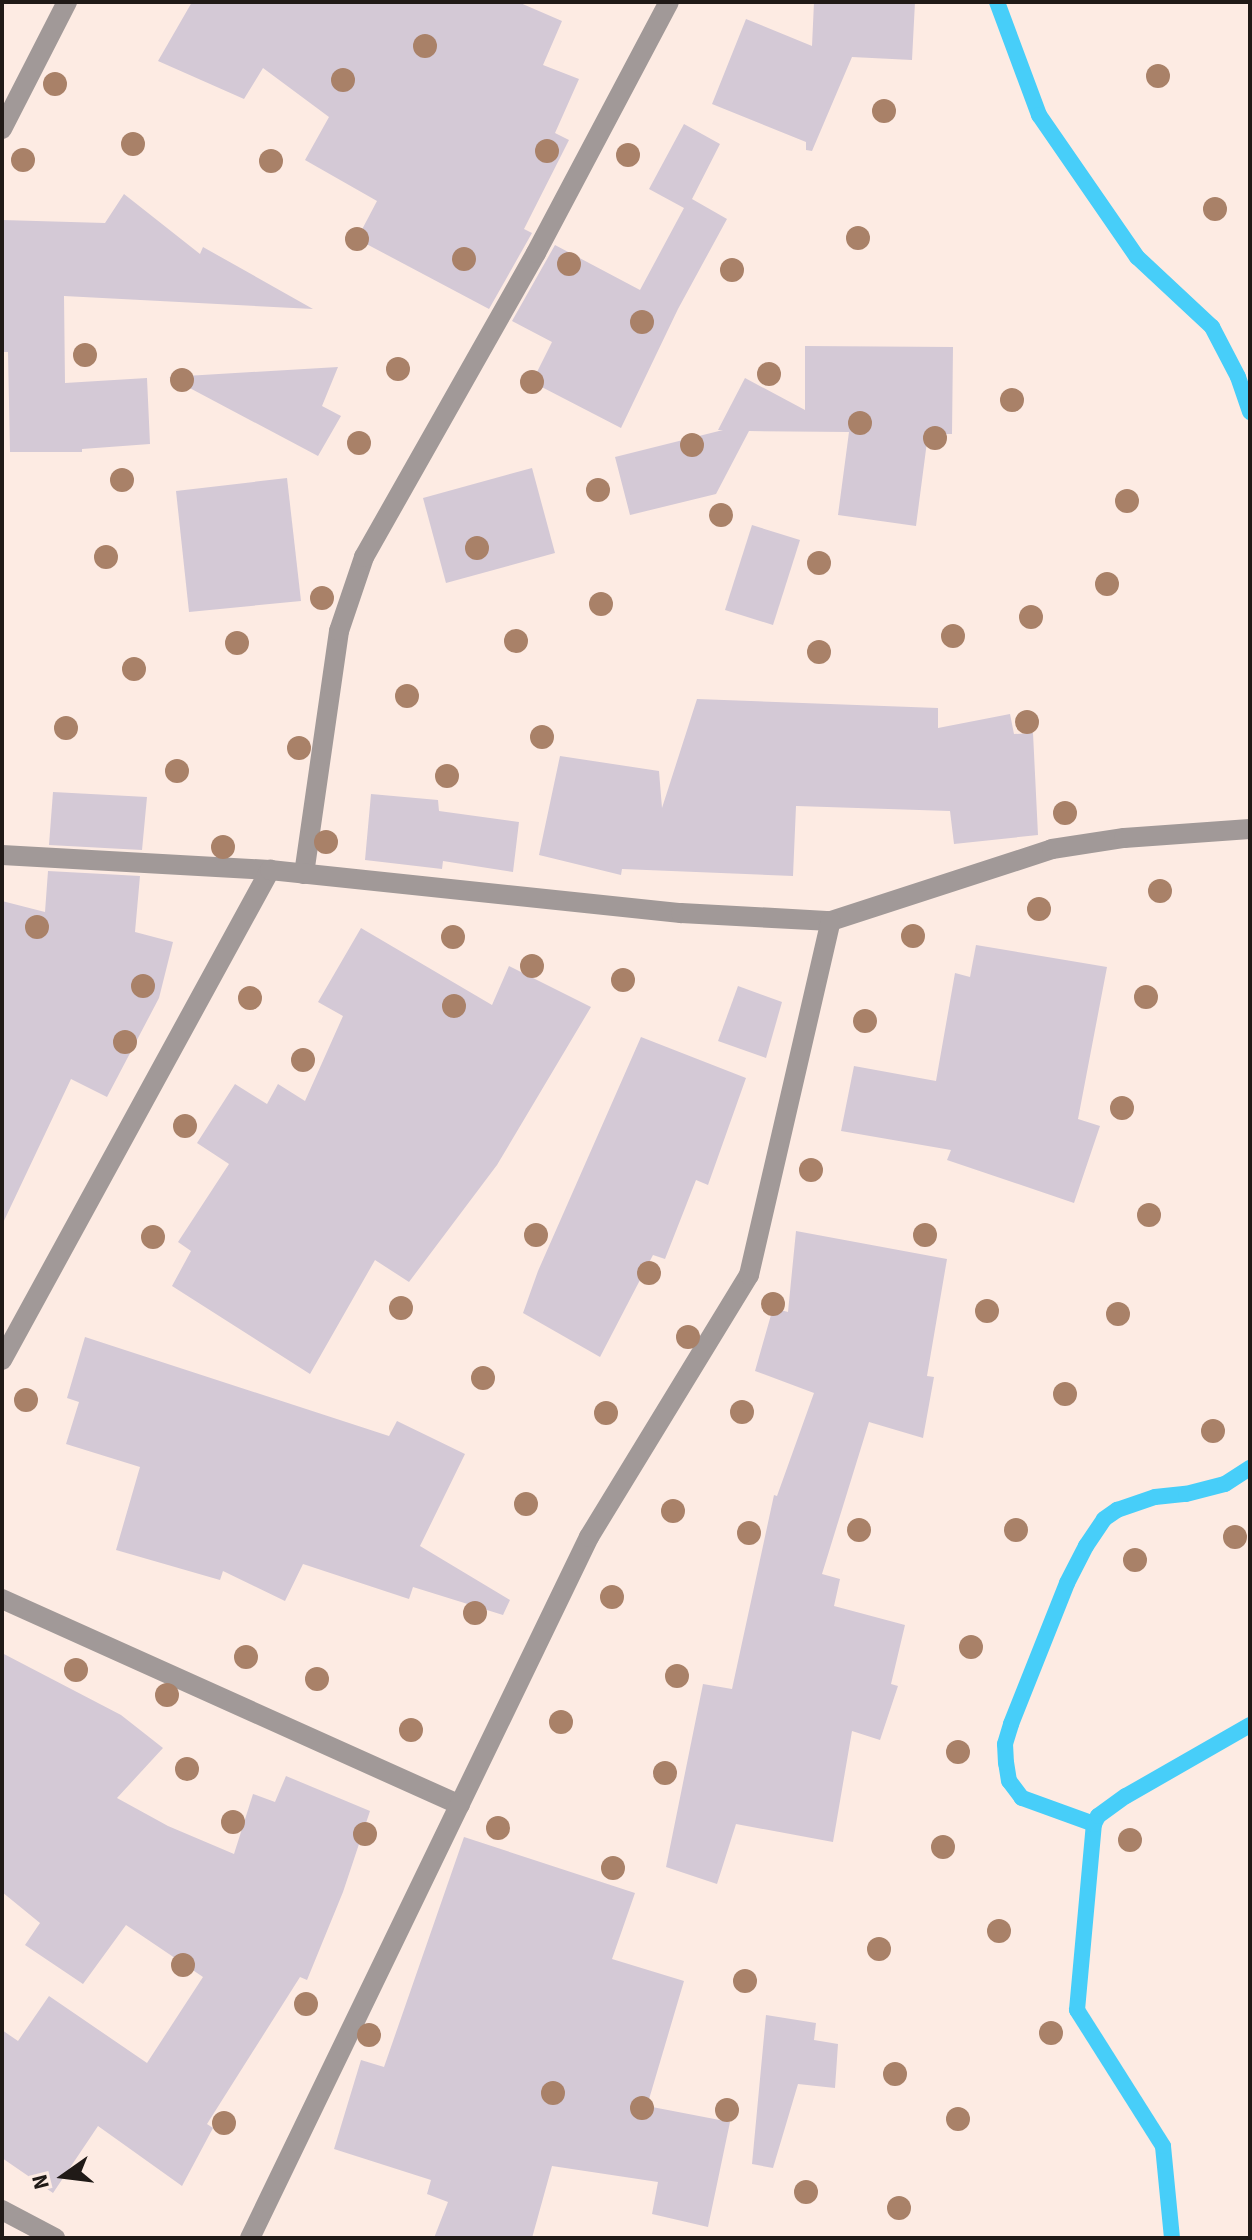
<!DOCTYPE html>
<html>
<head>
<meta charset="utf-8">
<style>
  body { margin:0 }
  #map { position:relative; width:1252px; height:2240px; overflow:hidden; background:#fdebe3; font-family:"Source Sans 3",sans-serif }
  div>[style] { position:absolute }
  .stream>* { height:16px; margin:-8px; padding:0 8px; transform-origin:8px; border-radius:8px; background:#47cef9 }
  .building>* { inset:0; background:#d4c9d6 }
  .street>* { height:20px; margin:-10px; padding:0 10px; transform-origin:10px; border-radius:10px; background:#a19998 }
  .trees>* { width:24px; height:24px; margin:-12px; border-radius:50%; background:#a98168 }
  span { translate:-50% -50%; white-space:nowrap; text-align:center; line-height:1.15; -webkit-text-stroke:6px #fdebe3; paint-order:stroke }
  .frame { position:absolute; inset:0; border:4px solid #201a17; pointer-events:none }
  .north { position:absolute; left:24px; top:2136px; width:80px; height:80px; -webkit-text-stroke:6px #fdebe3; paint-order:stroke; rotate:256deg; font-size:22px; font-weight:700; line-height:32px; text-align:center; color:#201a17 }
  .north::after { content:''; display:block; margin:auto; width:28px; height:36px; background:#201a17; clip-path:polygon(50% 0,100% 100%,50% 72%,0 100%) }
</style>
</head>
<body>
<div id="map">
  <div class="stream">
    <div style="left:997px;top:2px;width:121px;rotate:69.6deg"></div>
    <div style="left:1039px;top:115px;width:173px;rotate:55.4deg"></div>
    <div style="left:1137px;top:257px;width:103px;rotate:43deg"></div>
    <div style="left:1212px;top:327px;width:56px;rotate:62.5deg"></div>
    <div style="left:1238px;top:377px;width:37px;rotate:71deg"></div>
    <div style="left:1094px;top:1824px;width:77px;rotate:-160.1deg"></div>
    <div style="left:1022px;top:1798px;width:21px;rotate:-127deg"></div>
    <div style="left:1009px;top:1781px;width:18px;rotate:-99deg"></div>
    <div style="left:1006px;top:1763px;width:19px;rotate:-93deg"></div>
    <div style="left:1005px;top:1744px;width:21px;rotate:-73deg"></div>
    <div style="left:1011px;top:1724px;width:152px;rotate:-68.3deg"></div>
    <div style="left:1067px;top:1583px;width:42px;rotate:-62.8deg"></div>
    <div style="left:1086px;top:1546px;width:32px;rotate:-56deg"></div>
    <div style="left:1104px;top:1519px;width:16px;rotate:-35deg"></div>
    <div style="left:1117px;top:1510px;width:40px;rotate:-18.9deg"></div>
    <div style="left:1155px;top:1497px;width:31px;rotate:-6deg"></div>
    <div style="left:1186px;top:1494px;width:40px;rotate:-14.4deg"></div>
    <div style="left:1225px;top:1484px;width:30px;rotate:-33deg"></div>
    <div style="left:1172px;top:2238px;width:92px;rotate:-95.6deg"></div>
    <div style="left:1163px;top:2146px;width:161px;rotate:-122.3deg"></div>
    <div style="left:1077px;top:2010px;width:187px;rotate:-84.8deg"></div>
    <div style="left:1094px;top:1824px;width:9px;rotate:-63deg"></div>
    <div style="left:1098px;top:1816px;width:34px;rotate:-36deg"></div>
    <div style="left:1126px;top:1796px;width:143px;rotate:-29.8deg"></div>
  </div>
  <div class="building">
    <div style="clip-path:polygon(192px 2px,518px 2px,562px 21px,543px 65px,579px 79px,555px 133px,569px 140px,524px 229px,532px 233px,489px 309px,357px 239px,377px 201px,305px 160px,329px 117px,263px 68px,244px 99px,158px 61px)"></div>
    <div style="clip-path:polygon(814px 2px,915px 2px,912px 60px,852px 57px,812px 151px,806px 150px,806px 142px,712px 104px,746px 19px,812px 46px)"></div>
    <div style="clip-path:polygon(684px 124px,720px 144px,692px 199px,727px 219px,678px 309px,621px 428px,532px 382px,552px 342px,512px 321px,555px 245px,640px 290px,684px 208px,649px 189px)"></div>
    <div style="clip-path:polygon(124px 194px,200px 254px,203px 247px,313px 309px,64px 296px,65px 383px,147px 378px,150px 444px,82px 449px,82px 452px,10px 452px,8px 352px,2px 352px,2px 220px,105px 223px)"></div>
    <div style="clip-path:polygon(805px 346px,953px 347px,952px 434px,928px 434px,916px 526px,838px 515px,849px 432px,749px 431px,716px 494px,630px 515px,615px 457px,723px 430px,718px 430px,745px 378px,805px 410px)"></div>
    <div style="clip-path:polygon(338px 367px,322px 406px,341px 416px,318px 456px,169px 377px)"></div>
    <div style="clip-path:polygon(532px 468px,555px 553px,446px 583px,423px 498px)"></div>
    <div style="clip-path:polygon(287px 478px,301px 601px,189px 612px,176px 491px)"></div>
    <div style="clip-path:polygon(752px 525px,800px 540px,773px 625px,725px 610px)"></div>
    <div style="clip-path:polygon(697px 699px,938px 708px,938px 728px,1010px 714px,1014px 734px,1033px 733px,1038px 835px,954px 844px,950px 811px,796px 806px,793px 876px,622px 869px,621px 875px,539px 855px,560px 756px,659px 771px,662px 808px)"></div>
    <div style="clip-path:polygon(53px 792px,147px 797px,142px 850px,49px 845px)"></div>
    <div style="clip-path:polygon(371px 794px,438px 800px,439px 811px,519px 822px,513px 872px,443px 861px,442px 869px,365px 860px)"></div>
    <div style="clip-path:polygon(48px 871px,140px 876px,135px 932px,173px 942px,159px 998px,107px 1097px,71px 1079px,2px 1225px,2px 901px,45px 912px)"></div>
    <div style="clip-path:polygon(361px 928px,492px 1005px,509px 966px,591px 1007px,497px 1165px,409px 1282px,375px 1260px,310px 1374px,172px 1286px,191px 1251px,178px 1242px,229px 1164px,197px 1143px,235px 1084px,267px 1104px,278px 1084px,305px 1101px,343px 1016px,318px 1002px)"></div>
    <div style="clip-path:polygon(976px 945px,1107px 967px,1078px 1119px,1100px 1126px,1074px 1203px,947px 1160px,951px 1150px,841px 1131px,854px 1066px,936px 1081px,955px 973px,970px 977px)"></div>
    <div style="clip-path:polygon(738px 986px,782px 1002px,766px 1058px,718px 1041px)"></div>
    <div style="clip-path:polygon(641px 1037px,746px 1078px,708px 1185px,696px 1180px,665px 1259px,653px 1255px,600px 1357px,523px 1313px,538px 1271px)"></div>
    <div style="clip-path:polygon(796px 1231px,947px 1259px,927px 1376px,934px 1377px,923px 1438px,869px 1422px,822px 1574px,840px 1579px,834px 1606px,905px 1625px,891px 1684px,898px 1686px,880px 1740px,852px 1731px,833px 1842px,736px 1824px,717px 1884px,666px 1867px,703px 1684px,732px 1689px,774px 1495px,777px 1496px,814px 1393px,755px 1371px,773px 1308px,788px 1312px)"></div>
    <div style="clip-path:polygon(85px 1337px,389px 1436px,397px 1421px,465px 1454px,420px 1546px,510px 1600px,503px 1615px,413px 1587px,409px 1599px,303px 1564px,285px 1601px,223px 1571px,220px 1580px,116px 1550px,140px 1467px,66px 1444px,79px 1402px,67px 1398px)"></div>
    <div style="clip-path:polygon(2px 1653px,121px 1715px,163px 1748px,117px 1798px,168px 1826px,234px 1854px,253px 1794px,275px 1802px,286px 1776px,370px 1811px,343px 1892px,307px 1980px,300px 1977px,207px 2124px,213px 2128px,182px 2186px,98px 2126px,53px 2193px,2px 2158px,2px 2030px,18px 2041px,49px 1996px,147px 2063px,203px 1977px,126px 1925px,83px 1984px,25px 1945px,40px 1923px,2px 1892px)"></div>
    <div style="clip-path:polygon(464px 1837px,635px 1893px,612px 1959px,684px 1981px,647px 2106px,730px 2122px,708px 2227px,652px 2214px,658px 2182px,552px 2166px,532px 2238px,434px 2238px,448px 2202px,427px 2194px,431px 2180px,334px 2149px,361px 2060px,384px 2067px)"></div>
    <div style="clip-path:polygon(766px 2015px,816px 2023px,814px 2040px,838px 2044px,835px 2088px,798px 2084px,773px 2168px,752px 2164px)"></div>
  </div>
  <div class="street">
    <div style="left:2px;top:129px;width:143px;rotate:-62.9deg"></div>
    <div style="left:2px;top:855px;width:268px;rotate:3.2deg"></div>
    <div style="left:304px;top:874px;width:246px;rotate:-81.8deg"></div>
    <div style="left:339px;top:631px;width:78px;rotate:-71.3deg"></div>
    <div style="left:364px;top:557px;width:349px;rotate:-60.5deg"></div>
    <div style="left:536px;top:253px;width:284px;rotate:-62.1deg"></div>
    <div style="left:2px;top:1360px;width:559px;rotate:-61.32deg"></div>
    <div style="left:270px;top:870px;width:413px;rotate:6deg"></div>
    <div style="left:681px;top:913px;width:150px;rotate:3.1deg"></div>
    <div style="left:831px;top:921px;width:232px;rotate:-18deg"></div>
    <div style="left:1052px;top:849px;width:73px;rotate:-8.7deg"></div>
    <div style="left:1124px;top:838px;width:126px;rotate:-4.1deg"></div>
    <div style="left:2px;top:1599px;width:502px;rotate:24.22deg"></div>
    <div style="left:2px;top:2210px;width:60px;rotate:27.8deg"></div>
    <div style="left:250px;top:2238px;width:779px;rotate:-64.19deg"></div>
    <div style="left:589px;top:1537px;width:307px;rotate:-58.6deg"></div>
    <div style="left:749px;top:1275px;width:363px;rotate:-77deg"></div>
  </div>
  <div class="trees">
    <div style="left:425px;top:46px"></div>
    <div style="left:1158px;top:76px"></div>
    <div style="left:343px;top:80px"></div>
    <div style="left:55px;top:84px"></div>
    <div style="left:884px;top:111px"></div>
    <div style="left:133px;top:144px"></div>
    <div style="left:547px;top:151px"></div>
    <div style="left:628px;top:155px"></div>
    <div style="left:23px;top:160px"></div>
    <div style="left:271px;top:161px"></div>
    <div style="left:1215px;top:209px"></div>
    <div style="left:858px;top:238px"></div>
    <div style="left:357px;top:239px"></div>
    <div style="left:464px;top:259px"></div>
    <div style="left:569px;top:264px"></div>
    <div style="left:732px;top:270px"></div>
    <div style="left:642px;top:322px"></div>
    <div style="left:85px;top:355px"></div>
    <div style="left:398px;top:369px"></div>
    <div style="left:769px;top:374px"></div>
    <div style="left:182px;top:380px"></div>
    <div style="left:532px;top:382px"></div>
    <div style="left:1012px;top:400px"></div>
    <div style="left:860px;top:423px"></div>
    <div style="left:935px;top:438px"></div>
    <div style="left:359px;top:443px"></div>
    <div style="left:692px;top:445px"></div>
    <div style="left:122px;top:480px"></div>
    <div style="left:598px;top:490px"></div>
    <div style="left:1127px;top:501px"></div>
    <div style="left:721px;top:515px"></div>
    <div style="left:477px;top:548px"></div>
    <div style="left:106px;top:557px"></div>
    <div style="left:819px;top:563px"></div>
    <div style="left:1107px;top:584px"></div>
    <div style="left:322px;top:598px"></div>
    <div style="left:601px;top:604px"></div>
    <div style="left:1031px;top:617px"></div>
    <div style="left:953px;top:636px"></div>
    <div style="left:516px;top:641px"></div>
    <div style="left:237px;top:643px"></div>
    <div style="left:819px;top:652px"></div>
    <div style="left:134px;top:669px"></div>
    <div style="left:407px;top:696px"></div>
    <div style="left:1027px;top:722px"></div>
    <div style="left:66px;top:728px"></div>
    <div style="left:542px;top:737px"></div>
    <div style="left:299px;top:748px"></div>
    <div style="left:177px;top:771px"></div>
    <div style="left:447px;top:776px"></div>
    <div style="left:1065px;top:813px"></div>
    <div style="left:326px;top:842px"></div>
    <div style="left:223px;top:847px"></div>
    <div style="left:1160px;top:891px"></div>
    <div style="left:1039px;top:909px"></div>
    <div style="left:37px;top:927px"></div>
    <div style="left:913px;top:936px"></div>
    <div style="left:453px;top:937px"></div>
    <div style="left:532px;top:966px"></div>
    <div style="left:623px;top:980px"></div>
    <div style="left:143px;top:986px"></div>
    <div style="left:1146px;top:997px"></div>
    <div style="left:250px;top:998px"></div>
    <div style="left:454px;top:1006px"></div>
    <div style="left:865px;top:1021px"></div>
    <div style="left:125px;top:1042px"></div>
    <div style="left:303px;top:1060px"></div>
    <div style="left:1122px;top:1108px"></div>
    <div style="left:185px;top:1126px"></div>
    <div style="left:811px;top:1170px"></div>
    <div style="left:1149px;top:1215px"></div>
    <div style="left:536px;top:1235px"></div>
    <div style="left:925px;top:1235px"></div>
    <div style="left:153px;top:1237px"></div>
    <div style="left:649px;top:1273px"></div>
    <div style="left:773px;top:1304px"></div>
    <div style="left:401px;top:1308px"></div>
    <div style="left:987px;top:1311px"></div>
    <div style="left:1118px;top:1314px"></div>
    <div style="left:688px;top:1337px"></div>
    <div style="left:483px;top:1378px"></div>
    <div style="left:1065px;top:1394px"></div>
    <div style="left:26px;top:1400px"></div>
    <div style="left:742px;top:1412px"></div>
    <div style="left:606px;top:1413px"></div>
    <div style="left:1213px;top:1431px"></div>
    <div style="left:526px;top:1504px"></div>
    <div style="left:673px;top:1511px"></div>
    <div style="left:859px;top:1530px"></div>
    <div style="left:1016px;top:1530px"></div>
    <div style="left:749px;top:1533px"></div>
    <div style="left:1235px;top:1537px"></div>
    <div style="left:1135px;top:1560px"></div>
    <div style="left:612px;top:1597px"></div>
    <div style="left:475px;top:1613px"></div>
    <div style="left:971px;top:1647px"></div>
    <div style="left:246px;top:1657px"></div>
    <div style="left:76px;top:1670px"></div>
    <div style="left:677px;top:1676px"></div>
    <div style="left:317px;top:1679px"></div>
    <div style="left:167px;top:1695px"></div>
    <div style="left:561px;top:1722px"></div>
    <div style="left:411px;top:1730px"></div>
    <div style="left:958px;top:1752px"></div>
    <div style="left:187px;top:1769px"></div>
    <div style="left:665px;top:1773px"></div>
    <div style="left:233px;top:1822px"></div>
    <div style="left:498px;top:1828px"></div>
    <div style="left:365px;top:1834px"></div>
    <div style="left:1130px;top:1840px"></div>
    <div style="left:943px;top:1847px"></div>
    <div style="left:613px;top:1868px"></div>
    <div style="left:999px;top:1931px"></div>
    <div style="left:879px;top:1949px"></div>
    <div style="left:183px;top:1965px"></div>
    <div style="left:745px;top:1981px"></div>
    <div style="left:306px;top:2004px"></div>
    <div style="left:1051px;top:2033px"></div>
    <div style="left:369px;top:2035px"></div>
    <div style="left:895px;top:2074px"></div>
    <div style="left:553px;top:2093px"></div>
    <div style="left:642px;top:2108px"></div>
    <div style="left:727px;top:2110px"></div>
    <div style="left:958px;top:2119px"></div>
    <div style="left:224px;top:2123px"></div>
    <div style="left:806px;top:2192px"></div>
    <div style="left:899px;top:2208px"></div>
  </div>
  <div class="frame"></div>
  <div class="north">N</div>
</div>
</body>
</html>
